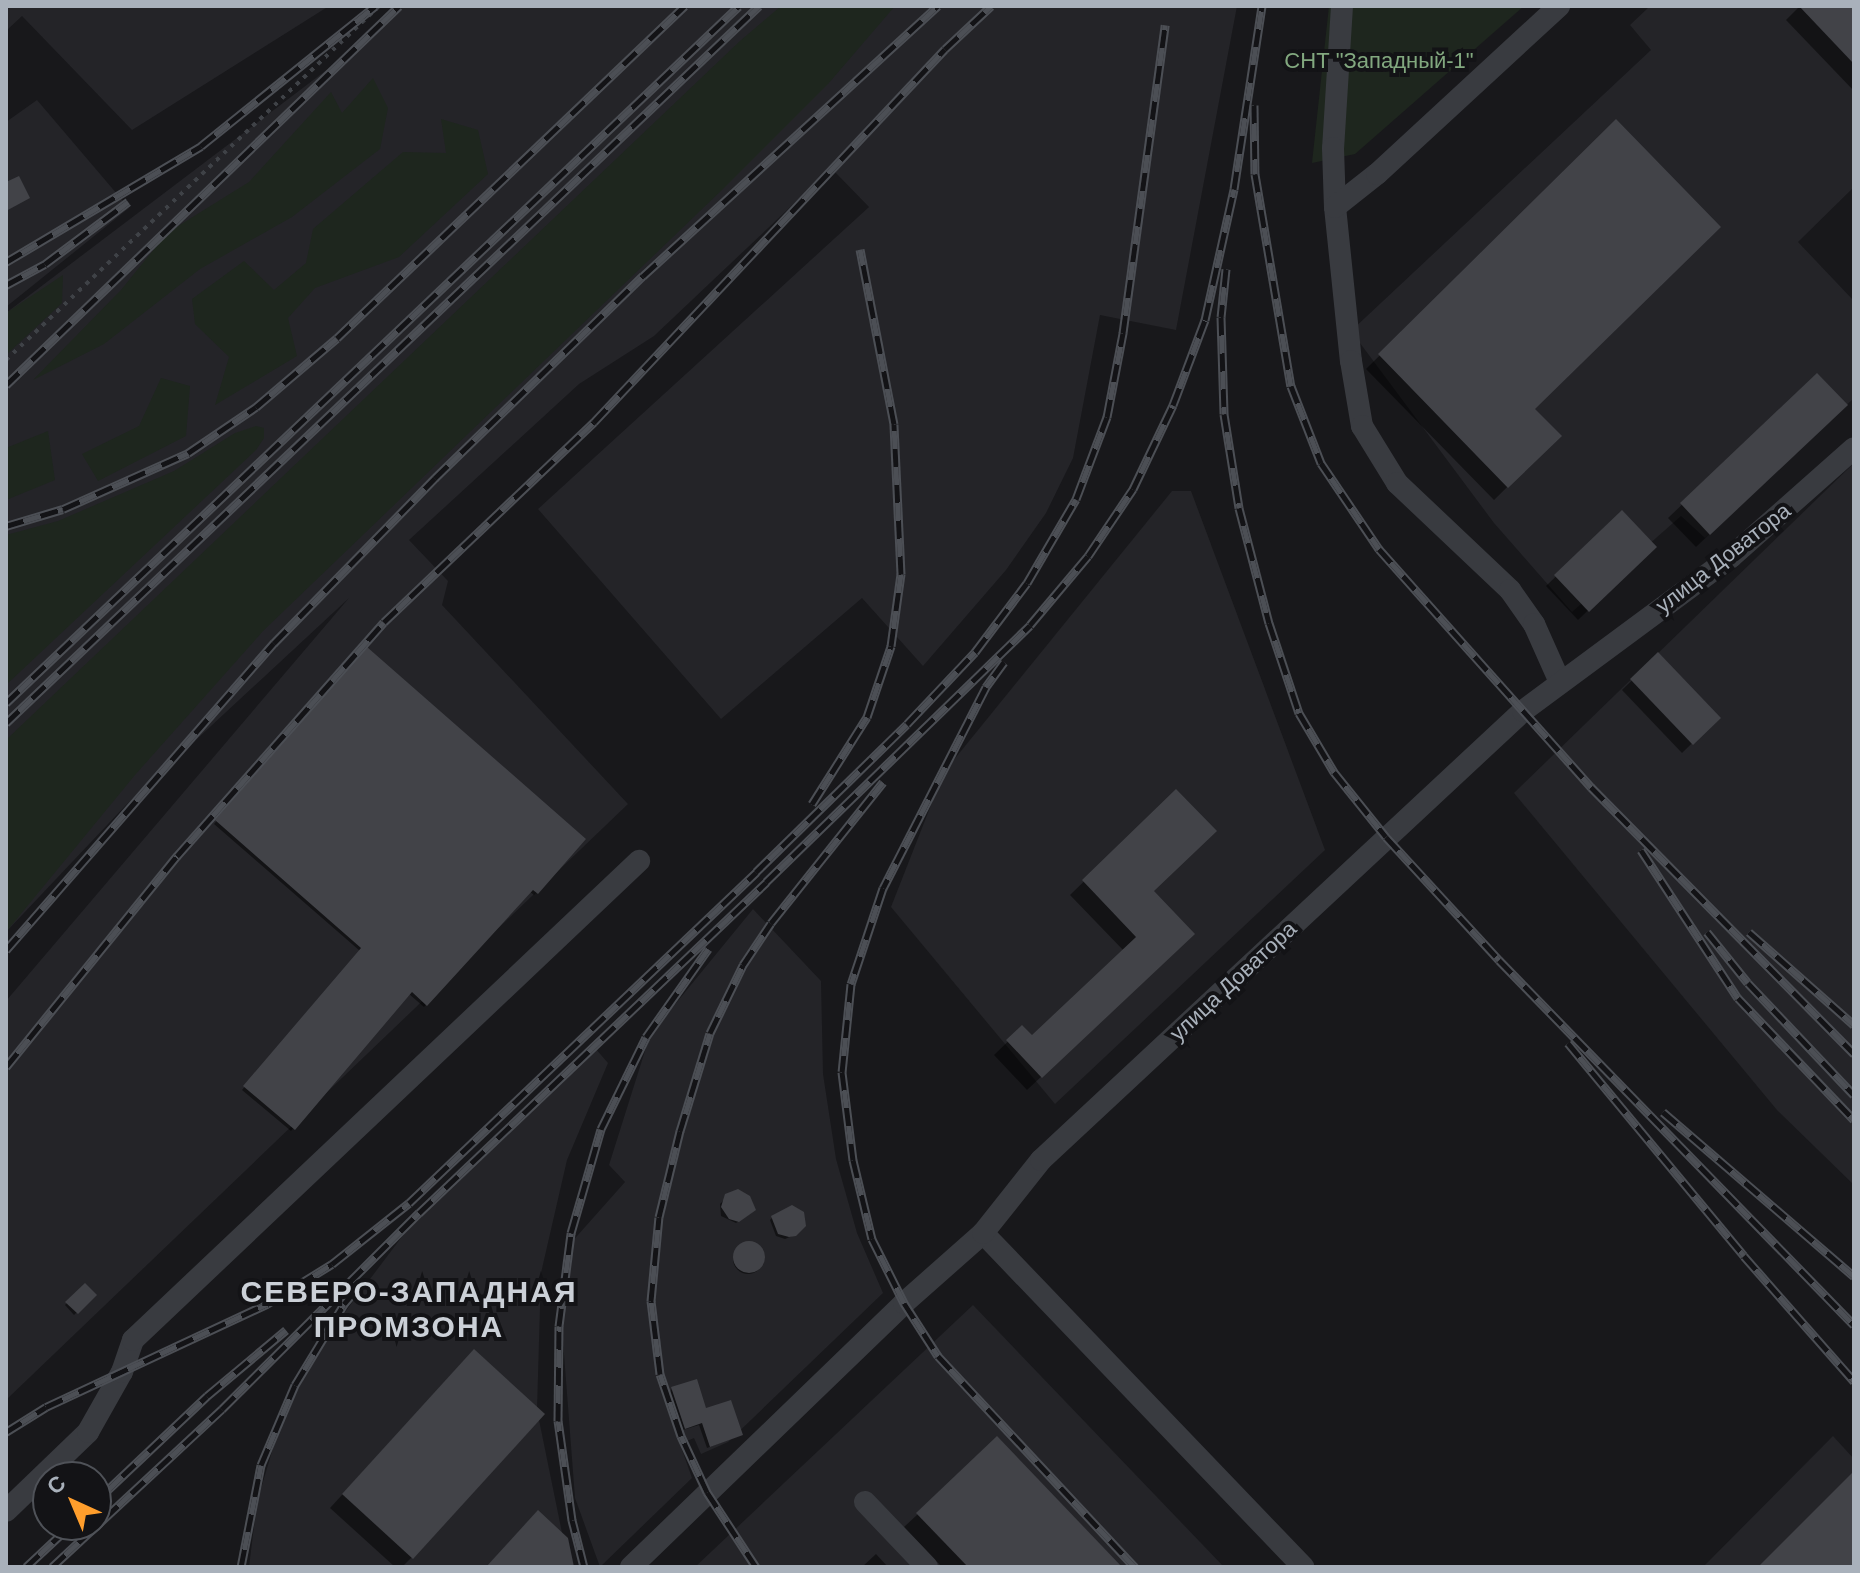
<!DOCTYPE html>
<html>
<head>
<meta charset="utf-8">
<style>
  body { margin:0 }
  #map { position:relative; width:1860px; height:1573px; overflow:hidden; background:#18181b; font-family:Helvetica,sans-serif }
  div>[style] { position:absolute }
  .built>* { inset:0; background:#242428 }
  .green>* { inset:0; background:#1e261e }
  .shadow>* { inset:0; background:#0007 }
  .round { border-radius:50% }
  .building>* { inset:0; background:#424348 }
  .path>* { height:4px; margin-top:-2px; transform-origin:0; background:repeating-linear-gradient(90deg,#3f4247 0 4px,transparent 0 10px) }
  .minor>* { height:22px; margin:-11px; padding:0 11px; transform-origin:11px; border-radius:11px; background:#393b40 }
  .rail>* { height:9px; margin-top:-4.5px; transform-origin:0; background:repeating-linear-gradient(90deg,#131316 0 18px,#4c4f55 0 36px); box-sizing:border-box; border-block:2px solid #4c4f55 }
  span { translate:-50% -50%; white-space:nowrap; text-align:center; line-height:1.15; -webkit-text-stroke:8px #131316; paint-order:stroke }
  .park-label { font-size:22px; color:#82a87f }
  .street-label { font-size:22px; color:#a9b1bb }
  .district-label { font-size:30px; color:#cbd0d7; font-weight:700; letter-spacing:2px }
  .frame { position:absolute; inset:0; border:8px solid #a9b1bb; pointer-events:none }
  .north { position:absolute; left:32px; top:1461px; width:80px; height:80px; box-sizing:border-box; background:#131316; border:2px solid #4f5258; border-radius:50%; rotate:316deg; font-size:22px; font-weight:700; line-height:32px; text-align:center; color:#a9b1bb }
  .north::after { content:''; display:block; margin:auto; width:28px; height:36px; background:#ff9e2c; clip-path:polygon(50% 0,100% 100%,50% 72%,0 100%) }
</style>
</head>
<body>
<div id="map">
  <div class="built">
    <div style="clip-path:polygon(6px 6px,329px 6px,132px 130px,22px 16px,6px 31px)"></div>
    <div style="clip-path:polygon(404px 6px,1237px 6px,1176px 330px,1100px 315px,1073px 458px,1046px 513px,1006px 570px,923px 666px,862px 598px,721px 719px,538px 509px,869px 207px,833px 170px,841px 159px,654px 336px,579px 384px,409px 540px,448px 581px,442px 605px,628px 804px,6px 1400px,6px 1001px,349px 598px,126px 805px,6px 932px,6px 313px,333px 65px)"></div>
    <div style="clip-path:polygon(1650px 6px,1854px 6px,1854px 187px,1798px 242px,1854px 301px,1854px 398px,1705px 538px,1681px 516px,1572px 612px,1494px 523px,1351px 331px,1651px 50px,1630px 25px)"></div>
    <div style="clip-path:polygon(37px 100px,129px 208px,6px 307px,6px 122px)"></div>
    <div style="clip-path:polygon(1854px 463px,1854px 1185px,1777px 1110px,1514px 793px)"></div>
    <div style="clip-path:polygon(1172px 491px,1191px 491px,1325px 850px,1055px 1104px,891px 907px,944px 772px)"></div>
    <div style="clip-path:polygon(753px 909px,821px 981px,823px 1074px,836px 1159px,857px 1233px,883px 1293px,728px 1442px,701px 1454px,694px 1438px,680px 1444px,692px 1478px,600px 1567px,575px 1498px,562px 1328px,569px 1245px,625px 1182px,609px 1165px,650px 1035px)"></div>
    <div style="clip-path:polygon(595px 1048px,608px 1063px,567px 1160px,541px 1273px,537px 1410px,569px 1567px,249px 1567px,257px 1502px,293px 1381px,407px 1230px)"></div>
    <div style="clip-path:polygon(973px 1305px,1224px 1567px,695px 1567px)"></div>
    <div style="clip-path:polygon(1833px 1436px,1854px 1459px,1854px 1567px,1703px 1567px)"></div>
  </div>
  <div class="green">
    <div style="clip-path:polygon(781px 6px,895px 6px,828px 84px,725px 187px,263px 631px,135px 775px,6px 932px,6px 740px,740px 41px)"></div>
    <div style="clip-path:polygon(1329px 6px,1524px 6px,1355px 154px,1312px 163px)"></div>
    <div style="clip-path:polygon(373px 78px,388px 108px,380px 149px,292px 217px,200px 269px,104px 344px,33px 380px,121px 290px,167px 233px,249px 182px,331px 92px,342px 113px)"></div>
    <div style="clip-path:polygon(441px 119px,478px 130px,488px 174px,399px 257px,315px 288px,288px 318px,297px 356px,215px 405px,229px 357px,195px 324px,192px 299px,244px 261px,274px 290px,306px 263px,313px 229px,403px 152px,446px 153px)"></div>
    <div style="clip-path:polygon(63px 275px,62px 303px,6px 355px,6px 313px)"></div>
    <div style="clip-path:polygon(161px 378px,190px 386px,186px 436px,98px 481px,82px 454px,139px 426px)"></div>
    <div style="clip-path:polygon(256px 426px,264px 428px,264px 438px,256px 450px,6px 685px,6px 535px,58px 521px,174px 471px,235px 433px)"></div>
    <div style="clip-path:polygon(48px 431px,55px 480px,6px 500px,6px 448px)"></div>
  </div>
  <div class="shadow">
    <div style="clip-path:polygon(1800px 6px,1854px 6px,1854px 91px,1786px 20px)"></div>
    <div style="clip-path:polygon(1616px 122px,1533px 409px,1559px 436px,1494px 500px,1366px 369px)"></div>
    <div style="clip-path:polygon(1817px 376px,1832px 418px,1696px 547px,1668px 518px)"></div>
    <div style="clip-path:polygon(1622px 513px,1654px 547px,1578px 620px,1546px 586px)"></div>
    <div style="clip-path:polygon(367px 650px,584px 839px,534px 895px,529px 891px,424px 1007px,409px 994px,291px 1131px,242px 1090px,360px 951px,214px 824px)"></div>
    <div style="clip-path:polygon(1658px 655px,1718px 718px,1682px 753px,1622px 690px)"></div>
    <div style="clip-path:polygon(1176px 792px,1152px 891px,1179px 948px,1027px 1090px,994px 1055px,1022px 1028px,1032px 1038px,1124px 951px,1070px 895px)"></div>
    <div style="clip-path:polygon(732px 1192px,751px 1213px,736px 1223px,721px 1216px,720px 1204px)"></div>
    <div style="clip-path:polygon(773px 1217px,797px 1234px,785px 1239px,776px 1236px,770px 1220px)"></div>
    <div class="round" style="left:733px;top:1244px;width:30px;height:30px"></div>
    <div style="clip-path:polygon(85px 1285px,94px 1295px,74px 1315px,65px 1305px)"></div>
    <div style="clip-path:polygon(461px 1365px,412px 1557px,402px 1567px,395px 1567px,330px 1508px)"></div>
    <div style="clip-path:polygon(672px 1389px,705px 1410px,741px 1435px,707px 1448px,699px 1425px,683px 1430px,670px 1392px)"></div>
    <div style="clip-path:polygon(918px 1514px,1119px 1567px,942px 1567px,904px 1527px)"></div>
    <div style="clip-path:polygon(876px 1554px,888px 1567px,862px 1567px)"></div>
  </div>
  <div class="building">
    <div style="clip-path:polygon(1799px 6px,1854px 6px,1854px 64px)"></div>
    <div style="clip-path:polygon(1616px 119px,1721px 227px,1535px 409px,1562px 436px,1508px 488px,1378px 354px)"></div>
    <div style="clip-path:polygon(19px 176px,30px 198px,6px 211px,6px 182px)"></div>
    <div style="clip-path:polygon(1817px 373px,1848px 405px,1710px 535px,1680px 503px)"></div>
    <div style="clip-path:polygon(1622px 510px,1657px 547px,1589px 612px,1554px 575px)"></div>
    <div style="clip-path:polygon(367px 647px,586px 839px,538px 894px,533px 890px,427px 1006px,412px 992px,295px 1130px,243px 1086px,361px 948px,215px 820px)"></div>
    <div style="clip-path:polygon(1658px 652px,1721px 718px,1693px 745px,1630px 679px)"></div>
    <div style="clip-path:polygon(1176px 789px,1217px 831px,1154px 891px,1195px 934px,1042px 1078px,1006px 1040px,1022px 1025px,1032px 1035px,1136px 937px,1082px 880px)"></div>
    <div style="clip-path:polygon(738px 1189px,750px 1196px,756px 1210px,739px 1222px,729px 1219px,721px 1207px,725px 1194px)"></div>
    <div style="clip-path:polygon(792px 1205px,804px 1212px,806px 1226px,796px 1236px,789px 1237px,778px 1234px,771px 1216px)"></div>
    <div class="round" style="left:733px;top:1241px;width:32px;height:32px"></div>
    <div style="clip-path:polygon(85px 1283px,97px 1295px,78px 1314px,65px 1302px)"></div>
    <div style="clip-path:polygon(474px 1349px,545px 1414px,413px 1559px,342px 1494px)"></div>
    <div style="clip-path:polygon(697px 1379px,706px 1408px,731px 1400px,743px 1435px,710px 1447px,702px 1423px,685px 1429px,671px 1387px)"></div>
    <div style="clip-path:polygon(997px 1436px,1122px 1567px,968px 1567px,916px 1513px)"></div>
    <div style="clip-path:polygon(1854px 1471px,1854px 1567px,1758px 1567px)"></div>
    <div style="clip-path:polygon(538px 1510px,568px 1538px,574px 1567px,486px 1567px)"></div>
  </div>
  <div class="path">
    <div style="left:6px;top:360px;width:514px;rotate:-43.5deg"></div>
  </div>
  <div class="minor">
    <div style="left:1342px;top:6px;width:142px;rotate:93.6deg"></div>
    <div style="left:1333px;top:148px;width:59px;rotate:88.1deg"></div>
    <div style="left:1335px;top:207px;width:155px;rotate:84.1deg"></div>
    <div style="left:1351px;top:361px;width:66px;rotate:80.4deg"></div>
    <div style="left:1362px;top:426px;width:67px;rotate:58.4deg"></div>
    <div style="left:1397px;top:483px;width:156px;rotate:43.4deg"></div>
    <div style="left:1510px;top:590px;width:42px;rotate:54.8deg"></div>
    <div style="left:1534px;top:624px;width:64px;rotate:65.9deg"></div>
    <div style="left:1335px;top:207px;width:53px;rotate:-38.2deg"></div>
    <div style="left:1377px;top:174px;width:248px;rotate:-42.7deg"></div>
    <div style="left:983px;top:1233px;width:463px;rotate:46.2deg"></div>
    <div style="left:865px;top:1502px;width:90px;rotate:46.4deg"></div>
    <div style="left:6px;top:1511px;width:114px;rotate:-43.9deg"></div>
    <div style="left:88px;top:1432px;width:69px;rotate:-60.5deg"></div>
    <div style="left:122px;top:1372px;width:34px;rotate:-71deg"></div>
    <div style="left:133px;top:1340px;width:697px;rotate:-43.43deg"></div>
    <div style="left:631px;top:1567px;width:380px;rotate:-44deg"></div>
    <div style="left:904px;top:1303px;width:106px;rotate:-41.5deg"></div>
    <div style="left:983px;top:1233px;width:93px;rotate:-51.5deg"></div>
    <div style="left:1041px;top:1160px;width:659px;rotate:-42.97deg"></div>
    <div style="left:1523px;top:711px;width:259px;rotate:-36.5deg"></div>
    <div style="left:1731px;top:557px;width:164px;rotate:-41.5deg"></div>
  </div>
  <div class="rail">
    <div style="left:1254px;top:105px;width:69px;rotate:89.2deg"></div>
    <div style="left:1255px;top:174px;width:215px;rotate:80.4deg"></div>
    <div style="left:1291px;top:386px;width:83px;rotate:68.7deg"></div>
    <div style="left:1321px;top:463px;width:104px;rotate:56deg"></div>
    <div style="left:1379px;top:549px;width:319px;rotate:48.3deg"></div>
    <div style="left:1591px;top:787px;width:375px;rotate:45.4deg"></div>
    <div style="left:6px;top:262px;width:227px;rotate:-30.7deg"></div>
    <div style="left:201px;top:146px;width:223px;rotate:-38.8deg"></div>
    <div style="left:1226px;top:269px;width:48px;rotate:95.9deg"></div>
    <div style="left:1221px;top:317px;width:97px;rotate:88.2deg"></div>
    <div style="left:1224px;top:414px;width:95px;rotate:80.9deg"></div>
    <div style="left:1239px;top:508px;width:119px;rotate:75.4deg"></div>
    <div style="left:1269px;top:623px;width:95px;rotate:71.6deg"></div>
    <div style="left:1299px;top:713px;width:69px;rotate:59.3deg"></div>
    <div style="left:1334px;top:772px;width:83px;rotate:51.3deg"></div>
    <div style="left:1386px;top:837px;width:167px;rotate:47.4deg"></div>
    <div style="left:1499px;top:960px;width:509px;rotate:45.8deg"></div>
    <div style="left:6px;top:285px;width:44px;rotate:-28.3deg"></div>
    <div style="left:45px;top:264px;width:104px;rotate:-36.8deg"></div>
    <div style="left:6px;top:385px;width:546px;rotate:-43.96deg"></div>
    <div style="left:6px;top:526px;width:59px;rotate:-16.6deg"></div>
    <div style="left:63px;top:509px;width:137px;rotate:-24.1deg"></div>
    <div style="left:188px;top:453px;width:82px;rotate:-34.1deg"></div>
    <div style="left:256px;top:407px;width:106px;rotate:-40.4deg"></div>
    <div style="left:337px;top:338px;width:481px;rotate:-43.7deg"></div>
    <div style="left:1004px;top:662px;width:31px;rotate:126deg"></div>
    <div style="left:986px;top:687px;width:226px;rotate:117.1deg"></div>
    <div style="left:883px;top:888px;width:101px;rotate:108.4deg"></div>
    <div style="left:851px;top:984px;width:88px;rotate:95.8deg"></div>
    <div style="left:842px;top:1072px;width:89px;rotate:82.9deg"></div>
    <div style="left:853px;top:1160px;width:81px;rotate:76.5deg"></div>
    <div style="left:872px;top:1239px;width:72px;rotate:63.4deg"></div>
    <div style="left:904px;top:1303px;width:63px;rotate:57.3deg"></div>
    <div style="left:938px;top:1356px;width:289px;rotate:47deg"></div>
    <div style="left:6px;top:703px;width:1011px;rotate:-43.56deg"></div>
    <div style="left:6px;top:723px;width:1040px;rotate:-43.6deg"></div>
    <div style="left:812px;top:804px;width:103px;rotate:-57.7deg"></div>
    <div style="left:867px;top:717px;width:75px;rotate:-71.3deg"></div>
    <div style="left:891px;top:646px;width:73px;rotate:-82.1deg"></div>
    <div style="left:901px;top:574px;width:150px;rotate:-92.7deg"></div>
    <div style="left:894px;top:424px;width:178px;rotate:-101deg"></div>
    <div style="left:1641px;top:850px;width:177px;rotate:56.8deg"></div>
    <div style="left:1738px;top:998px;width:168px;rotate:46.4deg"></div>
    <div style="left:1707px;top:932px;width:65px;rotate:51.2deg"></div>
    <div style="left:1748px;top:983px;width:154px;rotate:46.6deg"></div>
    <div style="left:1749px;top:932px;width:140px;rotate:41.5deg"></div>
    <div style="left:6px;top:950px;width:408px;rotate:-48.9deg"></div>
    <div style="left:274px;top:643px;width:231px;rotate:-45.7deg"></div>
    <div style="left:435px;top:478px;width:290px;rotate:-44.2deg"></div>
    <div style="left:643px;top:276px;width:400px;rotate:-42.5deg"></div>
    <div style="left:1568px;top:1043px;width:276px;rotate:50.4deg"></div>
    <div style="left:1744px;top:1256px;width:167px;rotate:48.7deg"></div>
    <div style="left:6px;top:1067px;width:272px;rotate:-51deg"></div>
    <div style="left:177px;top:856px;width:312px;rotate:-48.5deg"></div>
    <div style="left:384px;top:622px;width:290px;rotate:-43.6deg"></div>
    <div style="left:594px;top:422px;width:512px;rotate:-46.74deg"></div>
    <div style="left:945px;top:49px;width:63px;rotate:-43.1deg"></div>
    <div style="left:1663px;top:1112px;width:252px;rotate:40.7deg"></div>
    <div style="left:6px;top:1432px;width:47px;rotate:-32deg"></div>
    <div style="left:46px;top:1407px;width:244px;rotate:-25deg"></div>
    <div style="left:267px;top:1304px;width:76px;rotate:-31.6deg"></div>
    <div style="left:332px;top:1264px;width:98px;rotate:-38.4deg"></div>
    <div style="left:409px;top:1203px;width:480px;rotate:-43.6deg"></div>
    <div style="left:756px;top:872px;width:211px;rotate:-44.4deg"></div>
    <div style="left:907px;top:724px;width:99px;rotate:-46.6deg"></div>
    <div style="left:975px;top:652px;width:86px;rotate:-53deg"></div>
    <div style="left:1027px;top:583px;width:97px;rotate:-59.7deg"></div>
    <div style="left:1076px;top:499px;width:88px;rotate:-69.3deg"></div>
    <div style="left:1107px;top:417px;width:86px;rotate:-79.2deg"></div>
    <div style="left:1123px;top:333px;width:311px;rotate:-82.2deg"></div>
    <div style="left:96px;top:1501px;width:153px;rotate:-43.4deg"></div>
    <div style="left:207px;top:1396px;width:103px;rotate:-39.9deg"></div>
    <div style="left:26px;top:1567px;width:62px;rotate:-43deg"></div>
    <div style="left:52px;top:1567px;width:232px;rotate:-42.9deg"></div>
    <div style="left:222px;top:1409px;width:278px;rotate:-44.9deg"></div>
    <div style="left:419px;top:1213px;width:480px;rotate:-43.6deg"></div>
    <div style="left:766px;top:882px;width:368px;rotate:-44.2deg"></div>
    <div style="left:1030px;top:625px;width:90px;rotate:-50deg"></div>
    <div style="left:1088px;top:556px;width:81px;rotate:-56.1deg"></div>
    <div style="left:1133px;top:489px;width:93px;rotate:-64.5deg"></div>
    <div style="left:1173px;top:405px;width:91px;rotate:-69.4deg"></div>
    <div style="left:1205px;top:320px;width:134px;rotate:-77.5deg"></div>
    <div style="left:1234px;top:189px;width:185px;rotate:-81.3deg"></div>
    <div style="left:241px;top:1567px;width:104px;rotate:-78.9deg"></div>
    <div style="left:261px;top:1465px;width:87px;rotate:-67deg"></div>
    <div style="left:295px;top:1385px;width:95px;rotate:-58.8deg"></div>
    <div style="left:344px;top:1304px;width:26px;rotate:-50deg"></div>
    <div style="left:584px;top:1567px;width:49px;rotate:-104.3deg"></div>
    <div style="left:572px;top:1520px;width:100px;rotate:-98deg"></div>
    <div style="left:558px;top:1421px;width:95px;rotate:-89.4deg"></div>
    <div style="left:559px;top:1326px;width:94px;rotate:-82.6deg"></div>
    <div style="left:571px;top:1233px;width:108px;rotate:-73.9deg"></div>
    <div style="left:601px;top:1129px;width:102px;rotate:-63.9deg"></div>
    <div style="left:646px;top:1037px;width:108px;rotate:-54.8deg"></div>
    <div style="left:756px;top:1567px;width:90px;rotate:-123.2deg"></div>
    <div style="left:707px;top:1492px;width:62px;rotate:-114.9deg"></div>
    <div style="left:681px;top:1436px;width:65px;rotate:-108.7deg"></div>
    <div style="left:660px;top:1374px;width:74px;rotate:-97deg"></div>
    <div style="left:651px;top:1301px;width:84px;rotate:-84.6deg"></div>
    <div style="left:659px;top:1217px;width:89px;rotate:-76.3deg"></div>
    <div style="left:680px;top:1131px;width:102px;rotate:-73deg"></div>
    <div style="left:710px;top:1033px;width:76px;rotate:-64.1deg"></div>
    <div style="left:743px;top:965px;width:50px;rotate:-56.3deg"></div>
    <div style="left:771px;top:923px;width:180px;rotate:-51.5deg"></div>
  </div>
  <div class="park-label">
    <span style="left:1379px;top:61px">СНТ "Западный-1"</span>
  </div>
  <div class="street-label">
    <span style="left:1723px;top:558px;rotate:-38deg">улица Доватора</span>
    <span style="left:1233px;top:981px;rotate:-43deg">улица Доватора</span>
  </div>
  <div class="district-label">
    <span style="left:409px;top:1309px">СЕВЕРО-ЗАПАДНАЯ<br>ПРОМЗОНА</span>
  </div>
  <div class="frame"></div>
  <div class="north">С</div>
</div>
</body>
</html>
